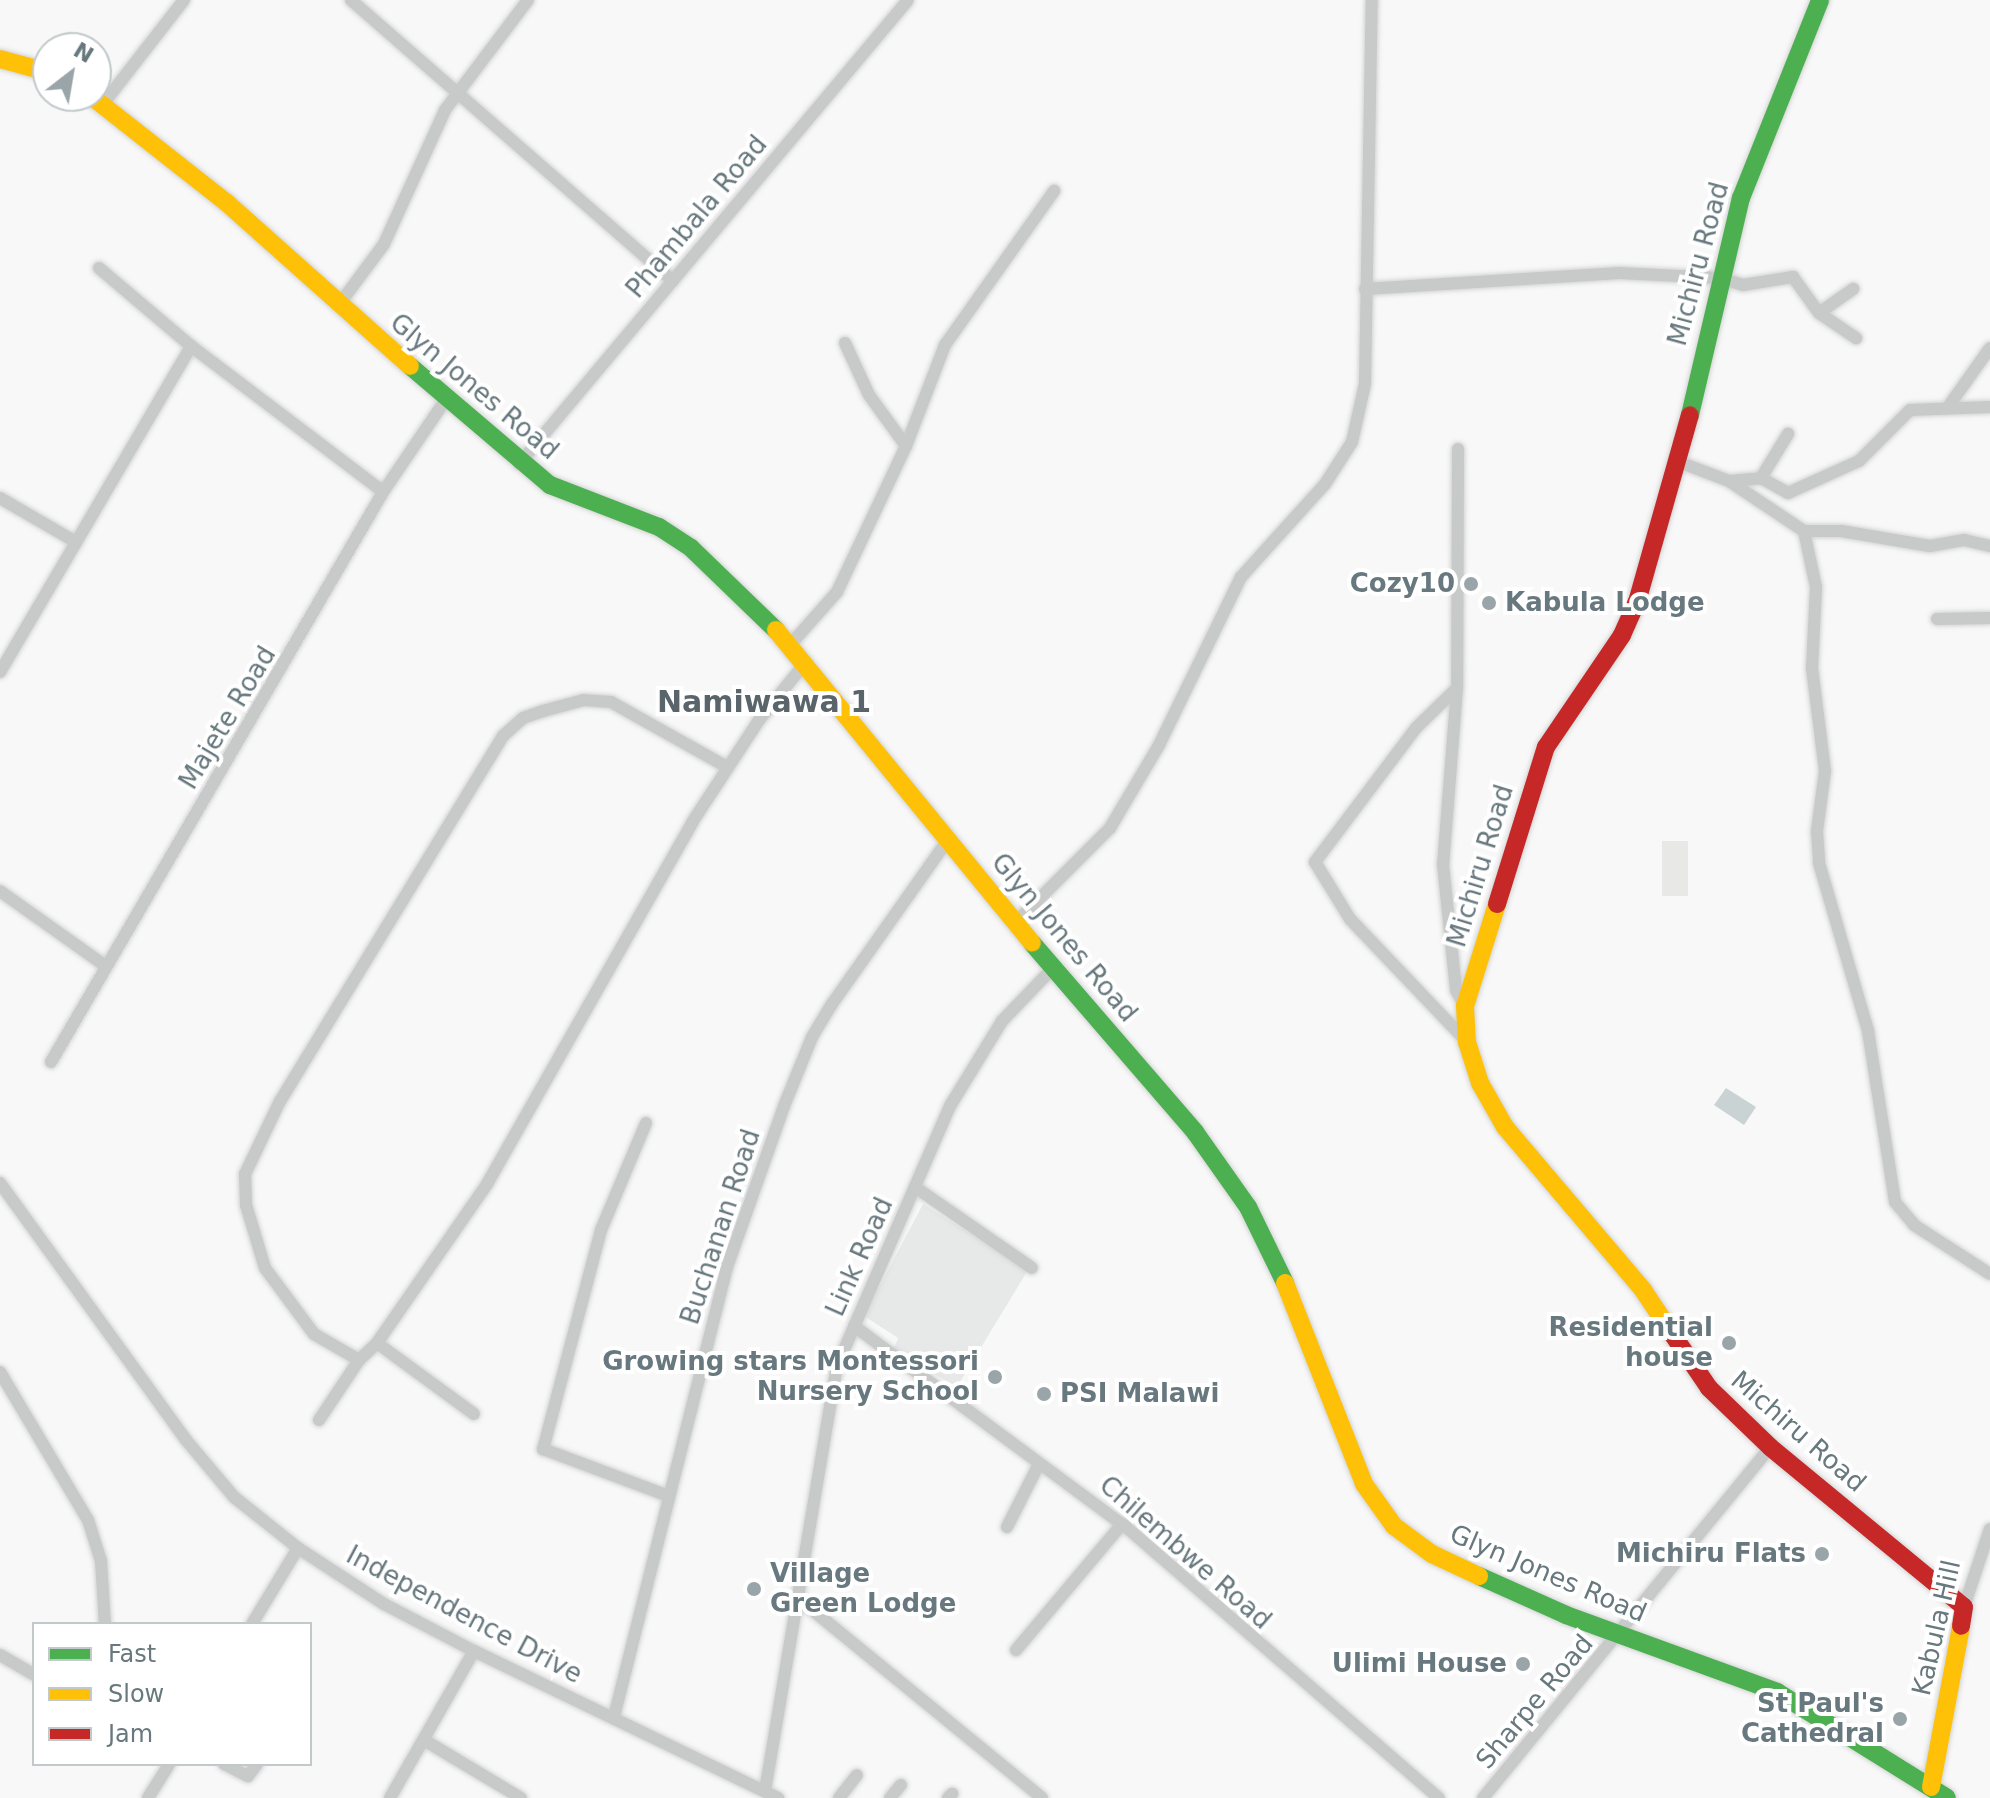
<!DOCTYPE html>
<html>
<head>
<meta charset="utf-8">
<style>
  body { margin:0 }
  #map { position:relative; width:1990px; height:1798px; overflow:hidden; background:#f8f8f8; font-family:"DejaVu Sans",sans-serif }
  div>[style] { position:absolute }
  .built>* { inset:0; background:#e7e9e8 }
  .green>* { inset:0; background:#e8e9e6 }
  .water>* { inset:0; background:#cad3d4 }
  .roads { filter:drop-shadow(0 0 2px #d3d4d5) drop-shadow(0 0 2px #d3d4d5) }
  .street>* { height:12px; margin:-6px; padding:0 6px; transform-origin:6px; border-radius:6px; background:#c8c9c9 }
  .fast>* { height:18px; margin:-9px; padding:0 9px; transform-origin:9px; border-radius:9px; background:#4caf50 }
  .slow>* { height:18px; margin:-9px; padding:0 9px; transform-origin:9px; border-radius:9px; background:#ffc107 }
  .jam>* { height:18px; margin:-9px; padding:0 9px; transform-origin:9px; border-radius:9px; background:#c62828 }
  .dots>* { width:22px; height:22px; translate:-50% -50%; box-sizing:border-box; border:4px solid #fff; border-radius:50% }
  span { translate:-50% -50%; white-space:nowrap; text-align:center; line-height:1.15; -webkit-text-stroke:8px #fff; paint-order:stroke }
  .street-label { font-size:26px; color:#67787e }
  .poi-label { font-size:26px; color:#67787e; font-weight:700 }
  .right { translate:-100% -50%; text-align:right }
  .left { translate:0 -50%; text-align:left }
  .quarter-label { font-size:30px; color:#59656a; font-weight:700 }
  .legend { position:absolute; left:32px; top:1622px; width:280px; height:144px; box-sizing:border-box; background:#fff; border:2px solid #c2c9cb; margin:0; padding:10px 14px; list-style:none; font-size:24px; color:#67787e }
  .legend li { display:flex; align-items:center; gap:16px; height:40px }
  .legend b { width:40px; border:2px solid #c2c9cb }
  .north { position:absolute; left:32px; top:32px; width:80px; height:80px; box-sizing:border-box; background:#fff; border:2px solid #c2c9cb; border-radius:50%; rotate:31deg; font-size:22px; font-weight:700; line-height:32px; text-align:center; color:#67787e }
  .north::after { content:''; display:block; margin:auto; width:28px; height:36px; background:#9aa5a9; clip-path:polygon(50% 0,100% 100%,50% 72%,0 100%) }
</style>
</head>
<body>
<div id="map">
  <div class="built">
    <div style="clip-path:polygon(923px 1204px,1028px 1270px,957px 1387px,893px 1351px,898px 1338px,864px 1316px)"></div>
  </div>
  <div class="green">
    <div style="clip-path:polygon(1662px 841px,1688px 841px,1688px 896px,1662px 896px)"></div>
  </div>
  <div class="water">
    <div style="clip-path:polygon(1726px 1088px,1756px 1107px,1744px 1125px,1714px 1105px)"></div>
  </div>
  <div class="roads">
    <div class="street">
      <div style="left:351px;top:0;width:427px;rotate:41.1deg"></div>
      <div style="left:103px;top:104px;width:132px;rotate:-52.1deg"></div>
      <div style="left:99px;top:268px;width:121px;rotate:40.3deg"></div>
      <div style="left:191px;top:346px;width:241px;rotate:37.2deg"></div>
      <div style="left:1365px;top:289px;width:255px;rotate:-3.6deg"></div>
      <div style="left:1619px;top:273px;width:101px;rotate:2.8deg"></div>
      <div style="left:1720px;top:278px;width:24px;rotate:17deg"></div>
      <div style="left:1743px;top:285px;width:51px;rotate:-9.1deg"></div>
      <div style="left:1793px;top:277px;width:44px;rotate:54.2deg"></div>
      <div style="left:1819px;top:313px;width:45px;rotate:34deg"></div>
      <div style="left:338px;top:306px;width:77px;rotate:-53.4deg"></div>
      <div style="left:384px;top:244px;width:147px;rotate:-65.5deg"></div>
      <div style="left:445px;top:110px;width:138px;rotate:-53deg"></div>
      <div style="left:1819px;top:313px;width:42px;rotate:-35.2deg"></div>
      <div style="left:845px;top:343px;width:57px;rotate:65.2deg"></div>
      <div style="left:869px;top:395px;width:63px;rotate:54deg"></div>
      <div style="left:1948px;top:407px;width:72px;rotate:-54.6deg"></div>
      <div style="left:1458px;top:449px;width:239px;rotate:90.2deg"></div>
      <div style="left:1457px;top:688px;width:177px;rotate:94.5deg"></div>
      <div style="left:1443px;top:864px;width:127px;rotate:84.1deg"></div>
      <div style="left:1456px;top:990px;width:18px;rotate:61deg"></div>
      <div style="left:1679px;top:462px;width:53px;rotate:20.8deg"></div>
      <div style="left:1729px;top:481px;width:32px;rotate:-5deg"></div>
      <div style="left:1761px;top:478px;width:31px;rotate:29deg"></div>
      <div style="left:1788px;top:493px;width:78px;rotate:-24.3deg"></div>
      <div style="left:1859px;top:461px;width:72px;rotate:-45deg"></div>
      <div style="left:1910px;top:410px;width:80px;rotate:-2.1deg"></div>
      <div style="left:519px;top:464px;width:605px;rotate:-50.02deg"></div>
      <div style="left:1761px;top:478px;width:52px;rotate:-58.5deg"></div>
      <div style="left:1729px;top:481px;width:90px;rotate:33.7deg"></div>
      <div style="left:1804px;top:531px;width:37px"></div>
      <div style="left:1841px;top:531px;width:90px;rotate:9.6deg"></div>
      <div style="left:1930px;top:546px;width:35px;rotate:-10deg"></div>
      <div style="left:1964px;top:540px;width:27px;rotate:13deg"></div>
      <div style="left:0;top:498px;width:88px;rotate:30.1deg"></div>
      <div style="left:1804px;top:531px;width:57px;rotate:77.9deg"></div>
      <div style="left:1816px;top:587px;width:81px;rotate:92.8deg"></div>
      <div style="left:1812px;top:668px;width:104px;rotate:82.8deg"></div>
      <div style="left:1825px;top:771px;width:61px;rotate:97.6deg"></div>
      <div style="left:1817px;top:831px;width:32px;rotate:86deg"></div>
      <div style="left:1819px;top:863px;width:175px;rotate:73.7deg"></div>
      <div style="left:1868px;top:1031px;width:173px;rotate:81deg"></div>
      <div style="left:1895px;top:1202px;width:30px;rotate:50deg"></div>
      <div style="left:1914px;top:1225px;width:90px;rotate:32.8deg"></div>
      <div style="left:1937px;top:619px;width:53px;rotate:-1.1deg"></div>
      <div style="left:791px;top:644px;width:69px;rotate:-48.5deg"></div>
      <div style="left:837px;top:592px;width:161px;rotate:-64.7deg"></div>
      <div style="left:906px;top:446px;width:108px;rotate:-68.9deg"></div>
      <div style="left:945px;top:345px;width:189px;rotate:-54.7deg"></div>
      <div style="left:0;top:672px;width:378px;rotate:-59.6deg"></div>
      <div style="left:1457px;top:688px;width:57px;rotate:135.7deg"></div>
      <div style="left:1416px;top:728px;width:168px;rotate:127deg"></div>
      <div style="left:1315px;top:862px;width:67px;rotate:58.4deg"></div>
      <div style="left:1350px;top:919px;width:170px;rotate:46.4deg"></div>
      <div style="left:727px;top:767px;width:133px;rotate:-150.7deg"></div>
      <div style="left:611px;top:702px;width:27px;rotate:-176deg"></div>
      <div style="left:584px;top:700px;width:42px;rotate:165deg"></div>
      <div style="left:543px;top:711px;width:21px;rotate:161deg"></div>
      <div style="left:523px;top:718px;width:27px;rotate:138deg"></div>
      <div style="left:503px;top:736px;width:428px;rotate:121.4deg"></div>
      <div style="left:280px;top:1101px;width:81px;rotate:115.6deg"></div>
      <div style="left:245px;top:1174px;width:31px;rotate:88deg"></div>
      <div style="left:246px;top:1205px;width:66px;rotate:73.2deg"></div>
      <div style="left:265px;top:1268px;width:82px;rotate:53.4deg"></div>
      <div style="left:314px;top:1334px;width:52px;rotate:30deg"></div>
      <div style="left:359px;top:1360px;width:25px;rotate:-43deg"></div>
      <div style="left:377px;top:1343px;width:193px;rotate:-55.3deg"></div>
      <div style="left:487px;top:1184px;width:417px;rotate:-60.4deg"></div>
      <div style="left:693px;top:821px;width:121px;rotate:-56.8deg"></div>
      <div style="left:759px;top:720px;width:75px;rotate:-51deg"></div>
      <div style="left:0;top:891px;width:128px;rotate:35.4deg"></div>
      <div style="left:1015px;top:923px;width:134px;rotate:-45deg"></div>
      <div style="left:1110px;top:828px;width:96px;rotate:-59.4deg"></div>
      <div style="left:1159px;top:745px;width:187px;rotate:-64deg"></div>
      <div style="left:1241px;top:577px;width:125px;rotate:-47.9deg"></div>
      <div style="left:1325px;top:484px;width:50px;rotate:-57.3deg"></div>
      <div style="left:1352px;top:442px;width:59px;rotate:-77.4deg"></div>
      <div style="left:1365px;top:384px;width:384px;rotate:-89deg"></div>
      <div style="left:51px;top:1062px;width:660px;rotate:-59.78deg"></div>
      <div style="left:383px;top:492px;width:114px;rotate:-55.8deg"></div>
      <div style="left:646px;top:1123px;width:116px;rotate:112.8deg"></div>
      <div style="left:601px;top:1230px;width:227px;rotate:104.8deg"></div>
      <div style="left:543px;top:1449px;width:134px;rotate:20.5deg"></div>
      <div style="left:0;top:1183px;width:317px;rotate:54.1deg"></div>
      <div style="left:186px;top:1440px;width:75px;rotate:49.9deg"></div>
      <div style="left:234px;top:1497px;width:82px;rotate:38.6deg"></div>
      <div style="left:298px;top:1548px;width:103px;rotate:33.1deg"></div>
      <div style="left:384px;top:1604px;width:102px;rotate:27.6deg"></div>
      <div style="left:474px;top:1651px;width:338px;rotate:25.8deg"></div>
      <div style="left:915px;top:1187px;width:142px;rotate:34.7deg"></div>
      <div style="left:854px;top:1326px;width:338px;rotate:36.5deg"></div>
      <div style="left:1126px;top:1527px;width:414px;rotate:40.9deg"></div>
      <div style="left:377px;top:1343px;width:120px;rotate:36.2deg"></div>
      <div style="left:0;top:1372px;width:172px;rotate:59.3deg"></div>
      <div style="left:88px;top:1520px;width:43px;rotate:72.4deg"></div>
      <div style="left:101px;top:1561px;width:63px;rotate:86.4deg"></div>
      <div style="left:319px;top:1420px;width:72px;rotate:-56.3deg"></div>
      <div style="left:1007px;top:1527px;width:68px;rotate:-63.1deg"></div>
      <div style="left:799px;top:1599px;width:314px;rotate:39.3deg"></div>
      <div style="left:1964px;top:1607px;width:82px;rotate:-71.6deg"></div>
      <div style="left:252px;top:1624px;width:89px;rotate:-58.8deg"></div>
      <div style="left:1016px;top:1650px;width:165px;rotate:-49.9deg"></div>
      <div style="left:0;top:1655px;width:39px;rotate:30deg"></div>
      <div style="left:614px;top:1717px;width:461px;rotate:-75.9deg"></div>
      <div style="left:726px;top:1270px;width:174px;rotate:-70.5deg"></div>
      <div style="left:784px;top:1106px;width:74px;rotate:-67.9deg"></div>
      <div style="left:812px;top:1037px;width:39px;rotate:-59deg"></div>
      <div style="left:832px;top:1004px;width:203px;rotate:-54.8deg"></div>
      <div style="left:424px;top:1740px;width:113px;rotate:30.9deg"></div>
      <div style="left:224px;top:1764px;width:27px;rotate:27deg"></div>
      <div style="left:248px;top:1776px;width:15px;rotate:-53deg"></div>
      <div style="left:765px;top:1791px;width:431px;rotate:-80.4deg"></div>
      <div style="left:837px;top:1366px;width:283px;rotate:-66.5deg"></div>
      <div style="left:950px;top:1106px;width:100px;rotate:-58.5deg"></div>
      <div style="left:1002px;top:1021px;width:74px;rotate:-46.1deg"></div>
      <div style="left:148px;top:1798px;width:40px;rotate:-58deg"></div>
      <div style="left:390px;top:1798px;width:169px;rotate:-60.3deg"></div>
      <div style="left:839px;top:1798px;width:29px;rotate:-52deg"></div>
      <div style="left:890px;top:1798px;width:17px;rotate:-50deg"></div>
      <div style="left:948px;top:1798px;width:6px;rotate:-45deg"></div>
      <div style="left:1483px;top:1798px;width:453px;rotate:-50.7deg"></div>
    </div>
    <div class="fast">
      <div style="left:410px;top:366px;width:184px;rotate:40.4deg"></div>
      <div style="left:550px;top:485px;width:117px;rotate:21.1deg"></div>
      <div style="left:659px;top:527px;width:38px;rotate:33deg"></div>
      <div style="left:691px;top:548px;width:118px;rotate:44deg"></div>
      <div style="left:1690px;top:415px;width:223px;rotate:-76.8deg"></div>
      <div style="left:1741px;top:198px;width:213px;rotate:-68.2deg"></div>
      <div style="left:1032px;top:943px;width:250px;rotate:49.2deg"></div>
      <div style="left:1195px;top:1132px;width:92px;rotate:54.8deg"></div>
      <div style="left:1248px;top:1207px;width:85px;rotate:64deg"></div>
      <div style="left:1479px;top:1576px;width:95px;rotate:24.1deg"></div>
      <div style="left:1566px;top:1615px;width:225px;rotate:20deg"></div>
      <div style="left:1777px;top:1692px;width:200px;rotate:31.9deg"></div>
    </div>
    <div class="slow">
      <div style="left:0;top:59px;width:50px;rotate:15.2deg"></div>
      <div style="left:91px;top:96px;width:173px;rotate:38.2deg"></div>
      <div style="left:227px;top:203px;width:245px;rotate:41.7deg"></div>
      <div style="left:776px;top:630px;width:404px;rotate:50.7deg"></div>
      <div style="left:1497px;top:904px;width:107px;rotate:107.4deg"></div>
      <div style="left:1465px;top:1006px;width:36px;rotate:87deg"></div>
      <div style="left:1467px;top:1042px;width:43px;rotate:72.4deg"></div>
      <div style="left:1480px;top:1083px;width:51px;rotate:60.4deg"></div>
      <div style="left:1505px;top:1127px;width:214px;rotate:49.7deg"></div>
      <div style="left:1643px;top:1290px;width:50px;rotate:56.3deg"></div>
      <div style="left:1285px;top:1283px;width:216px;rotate:68.5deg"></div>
      <div style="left:1364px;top:1484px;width:52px;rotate:54.5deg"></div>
      <div style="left:1394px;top:1526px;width:47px;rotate:36.4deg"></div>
      <div style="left:1432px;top:1554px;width:52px;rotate:25.1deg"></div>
      <div style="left:1931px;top:1787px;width:164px;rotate:-79.4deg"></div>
    </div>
    <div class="jam">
      <div style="left:1497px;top:904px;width:164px;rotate:-72.7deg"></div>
      <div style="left:1546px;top:747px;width:135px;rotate:-55.8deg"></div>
      <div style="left:1622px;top:635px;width:36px;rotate:-66deg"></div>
      <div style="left:1637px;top:602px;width:194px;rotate:-74.2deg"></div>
      <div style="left:1671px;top:1332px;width:68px;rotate:55.8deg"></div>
      <div style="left:1709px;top:1388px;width:85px;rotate:44deg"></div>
      <div style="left:1770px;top:1447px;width:251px;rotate:39.5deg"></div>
      <div style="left:1964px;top:1607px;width:19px;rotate:99deg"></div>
    </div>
  </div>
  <div class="dots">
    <div style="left:1471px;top:584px;background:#9aa5a9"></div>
    <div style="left:1489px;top:603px;background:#9aa5a9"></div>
    <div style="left:1729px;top:1343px;background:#9aa5a9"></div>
    <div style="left:995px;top:1377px;background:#9aa5a9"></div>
    <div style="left:1044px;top:1394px;background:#9aa5a9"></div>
    <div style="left:1822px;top:1554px;background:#9aa5a9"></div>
    <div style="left:754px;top:1589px;background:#9aa5a9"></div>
    <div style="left:1523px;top:1664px;background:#9aa5a9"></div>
    <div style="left:1900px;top:1719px;background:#9aa5a9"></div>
  </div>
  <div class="street-label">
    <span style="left:697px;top:217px;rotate:-50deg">Phambala Road</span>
    <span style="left:1699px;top:264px;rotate:-75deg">Michiru Road</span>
    <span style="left:474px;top:387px;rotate:40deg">Glyn Jones Road</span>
    <span style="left:228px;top:718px;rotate:-59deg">Majete Road</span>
    <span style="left:1481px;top:866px;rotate:-73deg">Michiru Road</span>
    <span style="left:1064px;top:938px;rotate:50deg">Glyn Jones Road</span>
    <span style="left:721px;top:1227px;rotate:-72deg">Buchanan Road</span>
    <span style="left:860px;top:1257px;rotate:-66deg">Link Road</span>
    <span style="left:1798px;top:1432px;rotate:41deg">Michiru Road</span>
    <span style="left:1185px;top:1553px;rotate:41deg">Chilembwe Road</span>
    <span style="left:1548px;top:1574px;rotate:23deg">Glyn Jones Road</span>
    <span style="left:464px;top:1615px;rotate:28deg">Independence Drive</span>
    <span style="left:1937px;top:1628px;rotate:-77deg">Kabula Hill</span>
    <span style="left:1535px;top:1702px;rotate:-50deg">Sharpe Road</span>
  </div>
  <div class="poi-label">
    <span class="right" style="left:1455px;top:584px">Cozy10</span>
    <span class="left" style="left:1505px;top:603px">Kabula Lodge</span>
    <span class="right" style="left:1713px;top:1343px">Residential<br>house</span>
    <span class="right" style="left:979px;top:1377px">Growing stars Montessori<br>Nursery School</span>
    <span class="left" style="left:1060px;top:1394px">PSI Malawi</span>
    <span class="right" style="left:1806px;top:1554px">Michiru Flats</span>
    <span class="left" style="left:770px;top:1589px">Village<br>Green Lodge</span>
    <span class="right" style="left:1507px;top:1664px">Ulimi House</span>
    <span class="right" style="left:1884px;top:1719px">St Paul's<br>Cathedral</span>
  </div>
  <div class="quarter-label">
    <span style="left:764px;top:702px">Namiwawa 1</span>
  </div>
  <ul class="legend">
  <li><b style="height:10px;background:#4caf50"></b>Fast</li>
  <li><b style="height:10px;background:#ffc107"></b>Slow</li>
  <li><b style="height:10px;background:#c62828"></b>Jam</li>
  </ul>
  <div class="north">N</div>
</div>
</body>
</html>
